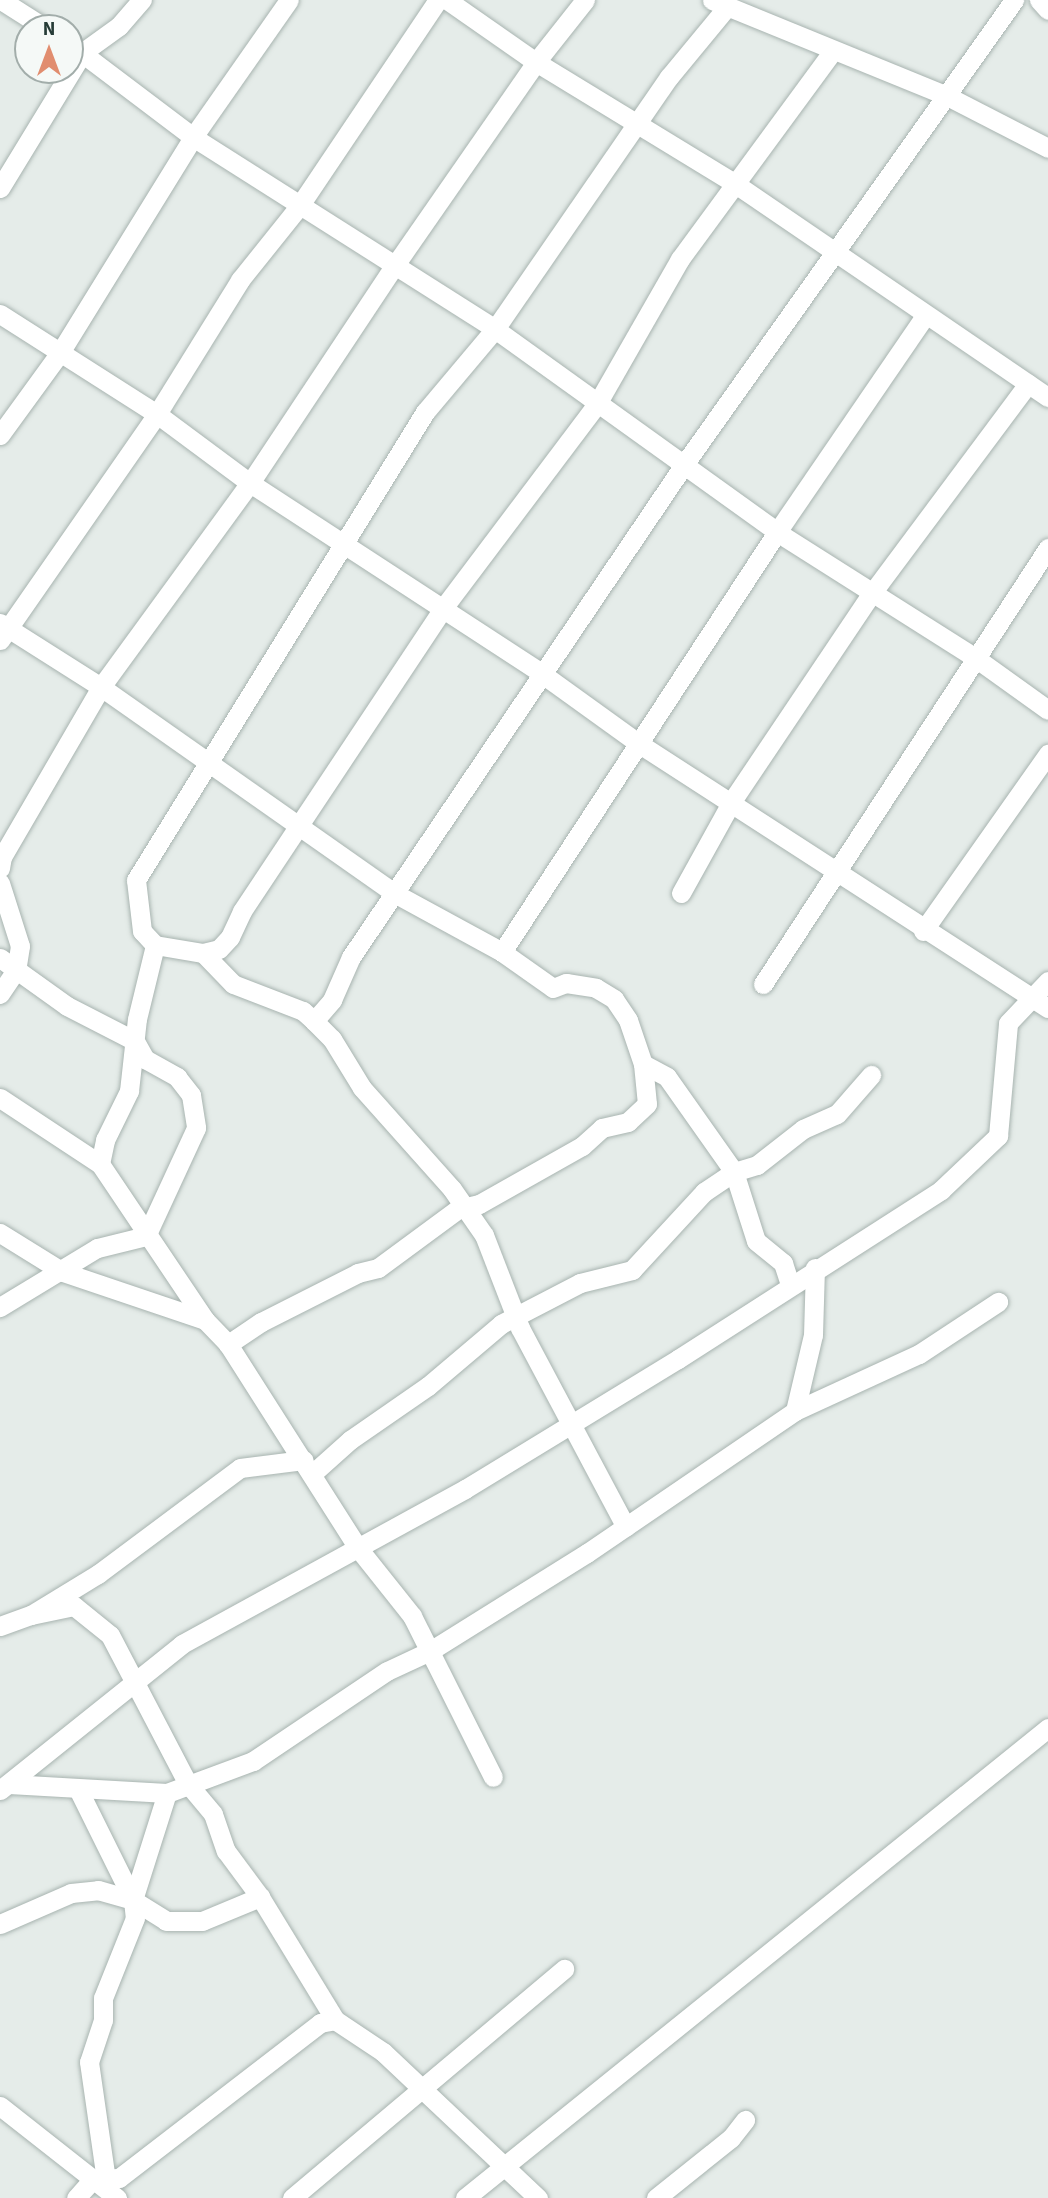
<!DOCTYPE html>
<html>
<head>
<meta charset="utf-8">
<style>
  body { margin:0 }
  #map { position:relative; width:1048px; height:2198px; overflow:hidden; background:#e5ece9; font-family:"Source Sans 3",sans-serif }
  div>[style] { position:absolute }
  .roads { filter:drop-shadow(0 0 2px #a8b4b0) drop-shadow(0 0 2px #a8b4b0) }
  .minor>* { height:19px; margin:-9.5px; padding:0 9.5px; transform-origin:9.5px; border-radius:9.5px; background:#fff }
  span { translate:-50% -50%; white-space:nowrap; text-align:center; line-height:1.15; -webkit-text-stroke:6px #f5f9f7; paint-order:stroke }
  .north { position:absolute; left:14px; top:14px; width:70px; height:70px; box-sizing:border-box; background:#f5f9f7; border:2px solid #a2adaa; border-radius:50%; rotate:0deg; font-size:19px; font-weight:700; line-height:28px; text-align:center; color:#263c37 }
  .north::after { content:''; display:block; margin:auto; width:24px; height:32px; background:#e18d6f; clip-path:polygon(50% 0,100% 100%,50% 72%,0 100%) }
</style>
</head>
<body>
<div id="map">
  <div class="roads">
    <div class="minor">
      <div style="left:1px;top:0;width:52px;rotate:32.5deg"></div>
      <div style="left:447px;top:0;width:108px;rotate:34.9deg"></div>
      <div style="left:536px;top:62px;width:232px;rotate:31.4deg"></div>
      <div style="left:734px;top:183px;width:380px;rotate:34.3deg"></div>
      <div style="left:712px;top:0;width:252px;rotate:22.2deg"></div>
      <div style="left:945px;top:95px;width:116px;rotate:27.2deg"></div>
      <div style="left:1039px;top:0;width:13px;rotate:48deg"></div>
      <div style="left:70px;top:44px;width:154px;rotate:37.1deg"></div>
      <div style="left:193px;top:137px;width:358px;rotate:32.4deg"></div>
      <div style="left:495px;top:329px;width:347px;rotate:35.7deg"></div>
      <div style="left:777px;top:532px;width:237px;rotate:32.4deg"></div>
      <div style="left:977px;top:659px;width:87px;rotate:35.7deg"></div>
      <div style="left:0;top:188px;width:159px;rotate:-58.6deg"></div>
      <div style="left:83px;top:52px;width:44px;rotate:-35.8deg"></div>
      <div style="left:119px;top:26px;width:35px;rotate:-49deg"></div>
      <div style="left:0;top:314px;width:186px;rotate:32.5deg"></div>
      <div style="left:157px;top:414px;width:116px;rotate:36.6deg"></div>
      <div style="left:250px;top:483px;width:348px;rotate:33.1deg"></div>
      <div style="left:541px;top:673px;width:120px;rotate:35.8deg"></div>
      <div style="left:638px;top:743px;width:488px;rotate:32.9deg"></div>
      <div style="left:0;top:435px;width:104px;rotate:-54deg"></div>
      <div style="left:61px;top:351px;width:251px;rotate:-58.3deg"></div>
      <div style="left:193px;top:137px;width:167px;rotate:-55deg"></div>
      <div style="left:0;top:623px;width:120px;rotate:32.4deg"></div>
      <div style="left:101px;top:687px;width:358px;rotate:35.1deg"></div>
      <div style="left:394px;top:893px;width:123px;rotate:28.6deg"></div>
      <div style="left:502px;top:952px;width:62px;rotate:35.2deg"></div>
      <div style="left:553px;top:988px;width:14px;rotate:-21deg"></div>
      <div style="left:566px;top:983px;width:30px;rotate:9deg"></div>
      <div style="left:596px;top:988px;width:21px;rotate:31deg"></div>
      <div style="left:614px;top:999px;width:25px;rotate:56deg"></div>
      <div style="left:628px;top:1020px;width:46px;rotate:71.2deg"></div>
      <div style="left:643px;top:1064px;width:40px;rotate:84.3deg"></div>
      <div style="left:647px;top:1104px;width:26px;rotate:137deg"></div>
      <div style="left:628px;top:1122px;width:27px;rotate:167deg"></div>
      <div style="left:602px;top:1128px;width:27px;rotate:138deg"></div>
      <div style="left:582px;top:1146px;width:118px;rotate:150.6deg"></div>
      <div style="left:479px;top:1204px;width:22px;rotate:167deg"></div>
      <div style="left:458px;top:1209px;width:99px;rotate:143.6deg"></div>
      <div style="left:378px;top:1268px;width:21px;rotate:166deg"></div>
      <div style="left:358px;top:1273px;width:109px;rotate:153.2deg"></div>
      <div style="left:261px;top:1322px;width:40px;rotate:146deg"></div>
      <div style="left:0;top:640px;width:275px;rotate:-55.2deg"></div>
      <div style="left:157px;top:414px;width:158px;rotate:-58.2deg"></div>
      <div style="left:240px;top:280px;width:96px;rotate:-51.3deg"></div>
      <div style="left:300px;top:205px;width:247px;rotate:-56.1deg"></div>
      <div style="left:0;top:868px;width:11px;rotate:-80deg"></div>
      <div style="left:2px;top:857px;width:197px;rotate:-59.8deg"></div>
      <div style="left:101px;top:687px;width:253px;rotate:-53.9deg"></div>
      <div style="left:250px;top:483px;width:262px;rotate:-56.4deg"></div>
      <div style="left:395px;top:265px;width:247px;rotate:-55.2deg"></div>
      <div style="left:536px;top:62px;width:79px;rotate:-51.7deg"></div>
      <div style="left:0;top:883px;width:66px;rotate:72.4deg"></div>
      <div style="left:20px;top:946px;width:24px;rotate:99deg"></div>
      <div style="left:16px;top:970px;width:29px;rotate:124deg"></div>
      <div style="left:681px;top:893px;width:105px;rotate:-61deg"></div>
      <div style="left:732px;top:801px;width:251px;rotate:-56.1deg"></div>
      <div style="left:872px;top:593px;width:261px;rotate:-53.3deg"></div>
      <div style="left:923px;top:931px;width:217px;rotate:-54.8deg"></div>
      <div style="left:155px;top:945px;width:49px;rotate:9.5deg"></div>
      <div style="left:203px;top:953px;width:16px;rotate:-14deg"></div>
      <div style="left:219px;top:949px;width:16px;rotate:-47deg"></div>
      <div style="left:230px;top:937px;width:29px;rotate:-65deg"></div>
      <div style="left:242px;top:911px;width:360px;rotate:-56.4deg"></div>
      <div style="left:441px;top:611px;width:259px;rotate:-53deg"></div>
      <div style="left:597px;top:404px;width:167px;rotate:-60.2deg"></div>
      <div style="left:680px;top:259px;width:258px;rotate:-53.7deg"></div>
      <div style="left:502px;top:952px;width:502px;rotate:-56.78deg"></div>
      <div style="left:777px;top:532px;width:262px;rotate:-55.6deg"></div>
      <div style="left:203px;top:953px;width:43px;rotate:45.9deg"></div>
      <div style="left:233px;top:984px;width:75px;rotate:21.1deg"></div>
      <div style="left:303px;top:1011px;width:15px;rotate:42deg"></div>
      <div style="left:314px;top:1021px;width:25px;rotate:45deg"></div>
      <div style="left:332px;top:1039px;width:57px;rotate:58.5deg"></div>
      <div style="left:362px;top:1088px;width:135px;rotate:48.3deg"></div>
      <div style="left:452px;top:1189px;width:56px;rotate:55.2deg"></div>
      <div style="left:484px;top:1235px;width:100px;rotate:68.8deg"></div>
      <div style="left:520px;top:1328px;width:225px;rotate:62deg"></div>
      <div style="left:0;top:958px;width:82px;rotate:35.6deg"></div>
      <div style="left:67px;top:1006px;width:76px;rotate:27.2deg"></div>
      <div style="left:135px;top:1041px;width:21px;rotate:61deg"></div>
      <div style="left:145px;top:1059px;width:37px;rotate:29deg"></div>
      <div style="left:177px;top:1077px;width:23px;rotate:52deg"></div>
      <div style="left:191px;top:1095px;width:33px;rotate:81deg"></div>
      <div style="left:196px;top:1128px;width:119px;rotate:114.8deg"></div>
      <div style="left:146px;top:1236px;width:50px;rotate:166.2deg"></div>
      <div style="left:97px;top:1248px;width:114px;rotate:148.7deg"></div>
      <div style="left:763px;top:984px;width:521px;rotate:-56.83deg"></div>
      <div style="left:314px;top:1021px;width:28px;rotate:-49deg"></div>
      <div style="left:332px;top:1000px;width:47px;rotate:-66.2deg"></div>
      <div style="left:351px;top:957px;width:593px;rotate:-55.93deg"></div>
      <div style="left:683px;top:466px;width:572px;rotate:-54.61deg"></div>
      <div style="left:643px;top:1064px;width:27px;rotate:28deg"></div>
      <div style="left:667px;top:1077px;width:116px;rotate:54.8deg"></div>
      <div style="left:734px;top:1172px;width:72px;rotate:72.3deg"></div>
      <div style="left:756px;top:1241px;width:35px;rotate:39deg"></div>
      <div style="left:783px;top:1263px;width:23px;rotate:72deg"></div>
      <div style="left:0;top:1098px;width:120px;rotate:33.4deg"></div>
      <div style="left:0;top:1233px;width:74px;rotate:31.8deg"></div>
      <div style="left:63px;top:1272px;width:150px;rotate:18.7deg"></div>
      <div style="left:205px;top:1320px;width:33px;rotate:46deg"></div>
      <div style="left:228px;top:1344px;width:242px;rotate:57.5deg"></div>
      <div style="left:358px;top:1548px;width:87px;rotate:51.5deg"></div>
      <div style="left:412px;top:1616px;width:180px;rotate:63.3deg"></div>
      <div style="left:205px;top:1320px;width:188px;rotate:-123.9deg"></div>
      <div style="left:100px;top:1164px;width:25px;rotate:-78deg"></div>
      <div style="left:105px;top:1140px;width:55px;rotate:-63.9deg"></div>
      <div style="left:129px;top:1091px;width:72px;rotate:-83.7deg"></div>
      <div style="left:137px;top:1019px;width:76px;rotate:-76.3deg"></div>
      <div style="left:155px;top:945px;width:19px;rotate:-133deg"></div>
      <div style="left:142px;top:931px;width:51px;rotate:-96.7deg"></div>
      <div style="left:136px;top:880px;width:550px;rotate:-58.3deg"></div>
      <div style="left:425px;top:412px;width:109px;rotate:-49.9deg"></div>
      <div style="left:495px;top:329px;width:306px;rotate:-55.4deg"></div>
      <div style="left:669px;top:77px;width:91px;rotate:-50.4deg"></div>
      <div style="left:795px;top:1411px;width:78px;rotate:-76.7deg"></div>
      <div style="left:813px;top:1335px;width:67px;rotate:-88.3deg"></div>
      <div style="left:312px;top:1474px;width:51px;rotate:-41.8deg"></div>
      <div style="left:350px;top:1440px;width:95px;rotate:-34.7deg"></div>
      <div style="left:428px;top:1386px;width:96px;rotate:-40.3deg"></div>
      <div style="left:501px;top:1324px;width:89px;rotate:-27.4deg"></div>
      <div style="left:580px;top:1283px;width:54px;rotate:-14deg"></div>
      <div style="left:632px;top:1270px;width:106px;rotate:-47.3deg"></div>
      <div style="left:704px;top:1192px;width:36px;rotate:-34deg"></div>
      <div style="left:734px;top:1172px;width:24px;rotate:-17deg"></div>
      <div style="left:757px;top:1165px;width:58px;rotate:-38deg"></div>
      <div style="left:803px;top:1129px;width:37px;rotate:-24deg"></div>
      <div style="left:837px;top:1114px;width:52px;rotate:-48.9deg"></div>
      <div style="left:31px;top:1615px;width:44px;rotate:-11.8deg"></div>
      <div style="left:74px;top:1606px;width:46px;rotate:38.9deg"></div>
      <div style="left:110px;top:1635px;width:168px;rotate:62.4deg"></div>
      <div style="left:188px;top:1784px;width:39px;rotate:50deg"></div>
      <div style="left:213px;top:1814px;width:39px;rotate:71deg"></div>
      <div style="left:226px;top:1851px;width:57px;rotate:53.5deg"></div>
      <div style="left:0;top:1626px;width:33px;rotate:-20deg"></div>
      <div style="left:31px;top:1615px;width:79px;rotate:-31.5deg"></div>
      <div style="left:98px;top:1574px;width:177px;rotate:-36.7deg"></div>
      <div style="left:240px;top:1468px;width:64px;rotate:-7.2deg"></div>
      <div style="left:9px;top:1784px;width:158px;rotate:3.3deg"></div>
      <div style="left:167px;top:1793px;width:92px;rotate:-20.4deg"></div>
      <div style="left:253px;top:1761px;width:161px;rotate:-33.9deg"></div>
      <div style="left:387px;top:1671px;width:47px;rotate:-24.9deg"></div>
      <div style="left:430px;top:1651px;width:185px;rotate:-32deg"></div>
      <div style="left:587px;top:1553px;width:252px;rotate:-34.3deg"></div>
      <div style="left:795px;top:1411px;width:136px;rotate:-24.7deg"></div>
      <div style="left:919px;top:1354px;width:95px;rotate:-33.4deg"></div>
      <div style="left:0;top:1790px;width:233px;rotate:-38.7deg"></div>
      <div style="left:182px;top:1644px;width:323px;rotate:-28.7deg"></div>
      <div style="left:465px;top:1489px;width:250px;rotate:-31.4deg"></div>
      <div style="left:678px;top:1359px;width:313px;rotate:-32.7deg"></div>
      <div style="left:941px;top:1190px;width:79px;rotate:-43.5deg"></div>
      <div style="left:998px;top:1136px;width:113px;rotate:-84.9deg"></div>
      <div style="left:1008px;top:1023px;width:58px;rotate:-46.4deg"></div>
      <div style="left:79px;top:1791px;width:122px;rotate:63.6deg"></div>
      <div style="left:133px;top:1900px;width:18px;rotate:84deg"></div>
      <div style="left:135px;top:1918px;width:86px;rotate:111.8deg"></div>
      <div style="left:103px;top:1998px;width:22px;rotate:90deg"></div>
      <div style="left:103px;top:2020px;width:44px;rotate:108.4deg"></div>
      <div style="left:89px;top:2062px;width:119px;rotate:81.8deg"></div>
      <div style="left:133px;top:1900px;width:112px;rotate:-72.4deg"></div>
      <div style="left:0;top:1924px;width:77px;rotate:-23.6deg"></div>
      <div style="left:71px;top:1893px;width:27px;rotate:-6deg"></div>
      <div style="left:98px;top:1890px;width:36px;rotate:16deg"></div>
      <div style="left:133px;top:1900px;width:39px;rotate:32deg"></div>
      <div style="left:166px;top:1921px;width:36px"></div>
      <div style="left:202px;top:1921px;width:63px;rotate:-22.5deg"></div>
      <div style="left:260px;top:1897px;width:144px;rotate:58.6deg"></div>
      <div style="left:0;top:2106px;width:149px;rotate:38.2deg"></div>
      <div style="left:76px;top:2198px;width:25px;rotate:-48deg"></div>
      <div style="left:93px;top:2179px;width:26px;rotate:-2deg"></div>
      <div style="left:119px;top:2178px;width:254px;rotate:-37.6deg"></div>
      <div style="left:320px;top:2023px;width:15px;rotate:-11deg"></div>
      <div style="left:335px;top:2020px;width:58px;rotate:33.7deg"></div>
      <div style="left:383px;top:2052px;width:213px;rotate:43.3deg"></div>
      <div style="left:292px;top:2198px;width:356px;rotate:-40.1deg"></div>
      <div style="left:465px;top:2198px;width:749px;rotate:-38.87deg"></div>
      <div style="left:656px;top:2198px;width:96px;rotate:-38.7deg"></div>
      <div style="left:731px;top:2138px;width:23px;rotate:-52deg"></div>
    </div>
  </div>
  <div class="north">N</div>
</div>
</body>
</html>
